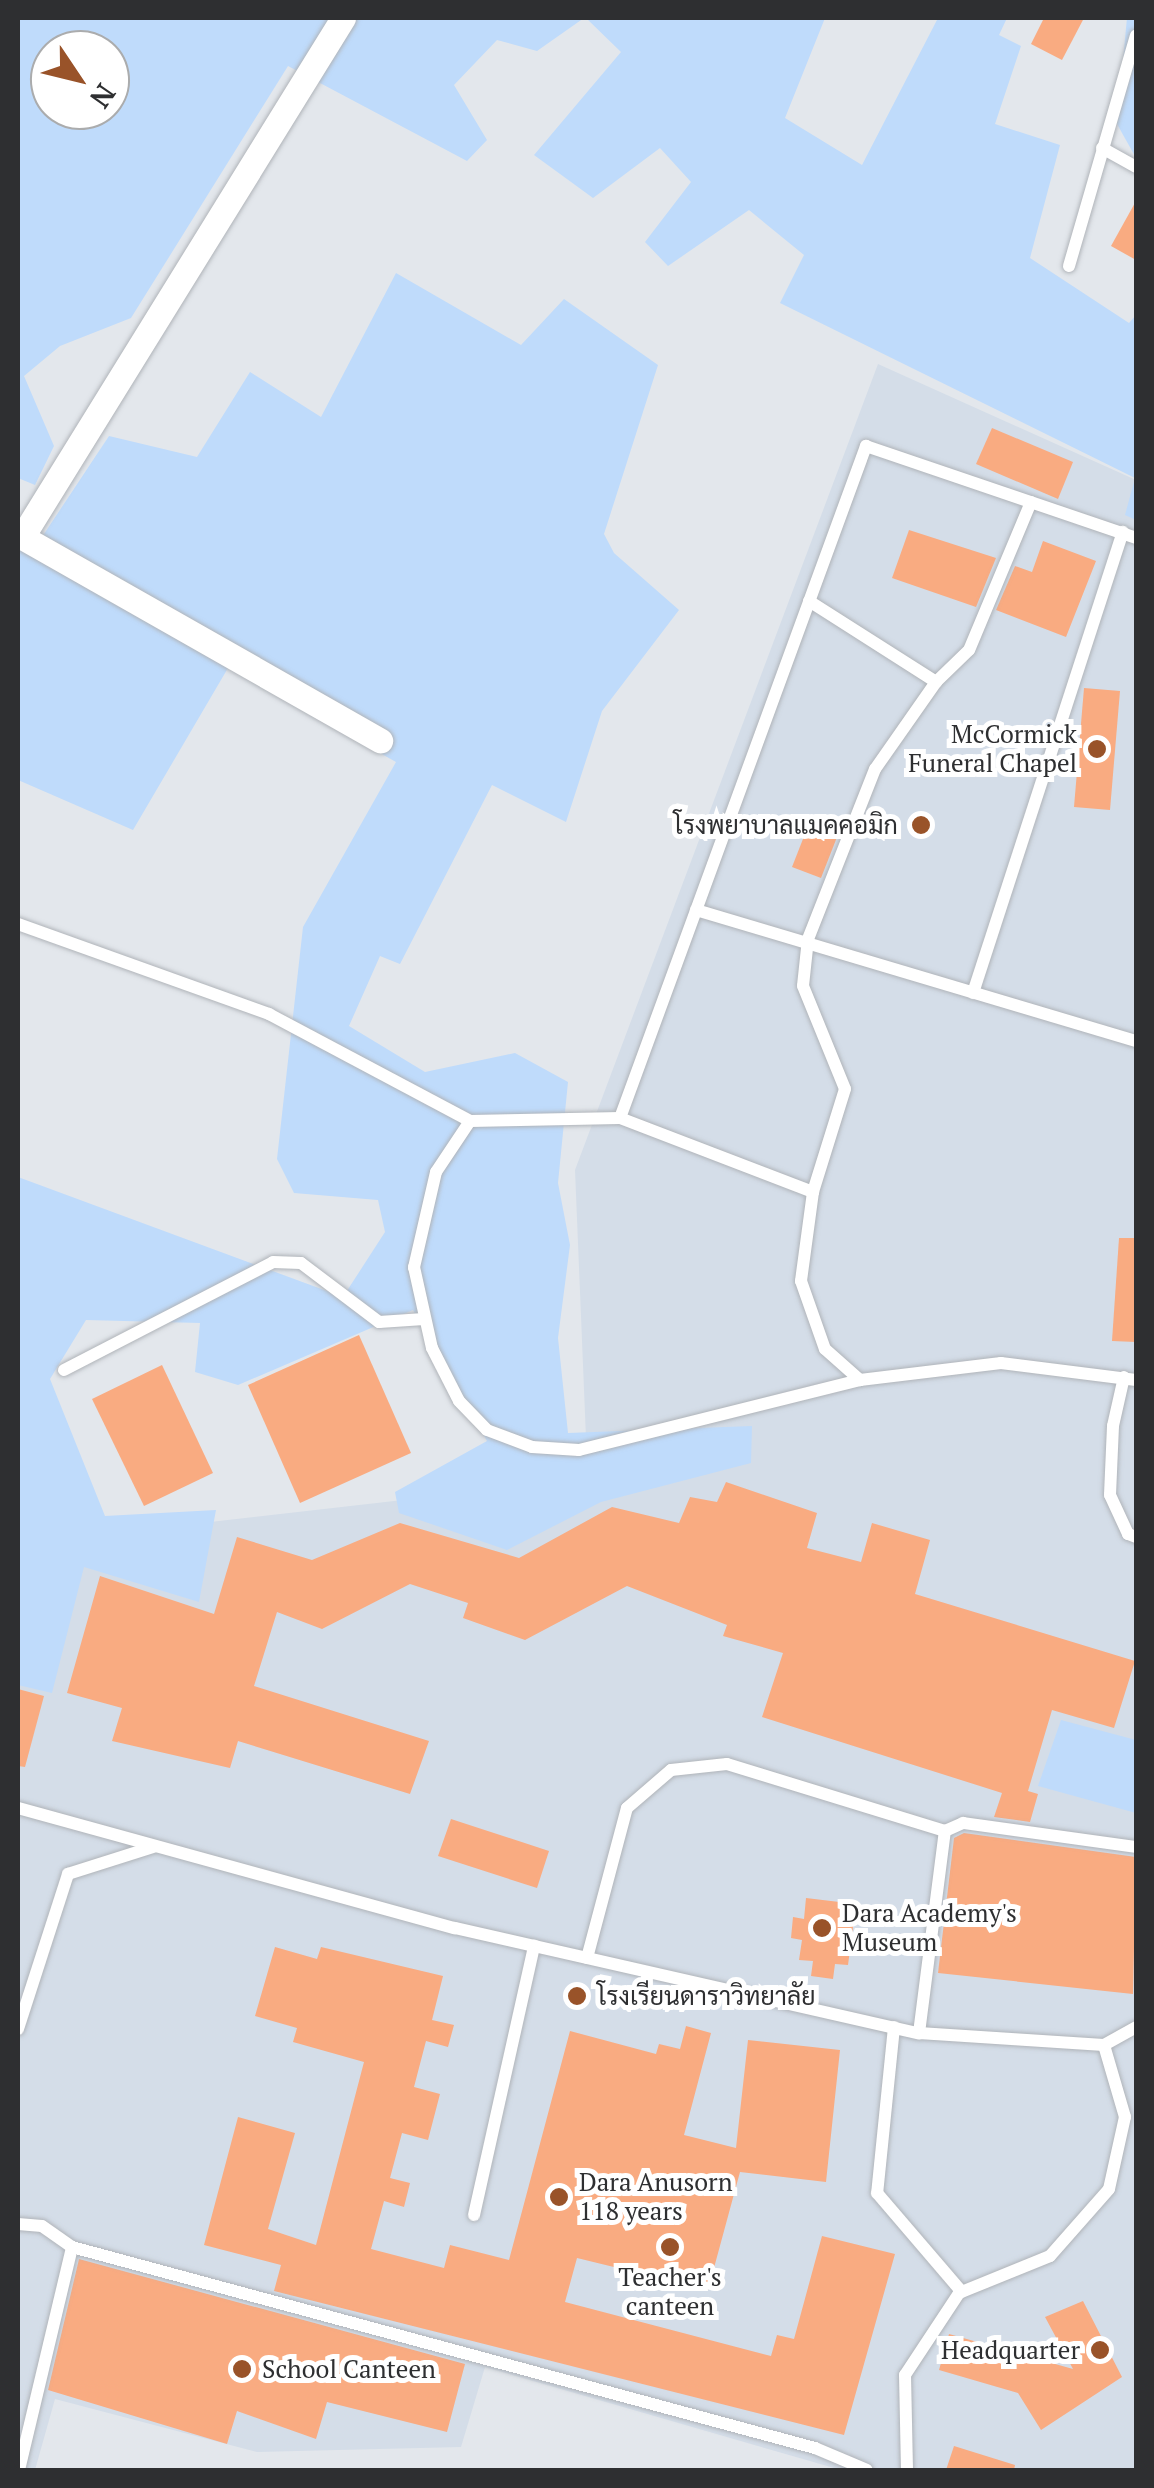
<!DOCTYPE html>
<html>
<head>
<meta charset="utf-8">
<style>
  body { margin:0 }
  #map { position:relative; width:1154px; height:2488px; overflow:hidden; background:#e3e7ec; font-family:"PT Serif",Sarabun,serif }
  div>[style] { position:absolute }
  .built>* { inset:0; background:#d4dde8 }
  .green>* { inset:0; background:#bfdbfb }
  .building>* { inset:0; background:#f9ab81 }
  .roads { filter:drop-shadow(0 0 2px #b0b4b9) drop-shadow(0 0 2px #b0b4b9) }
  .lane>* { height:12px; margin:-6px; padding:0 6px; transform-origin:6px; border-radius:6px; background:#fff }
  .street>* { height:25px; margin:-12.5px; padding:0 12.5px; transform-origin:12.5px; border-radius:12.5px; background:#fff }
  .dots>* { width:28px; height:28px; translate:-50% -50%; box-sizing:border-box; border:5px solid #fff; border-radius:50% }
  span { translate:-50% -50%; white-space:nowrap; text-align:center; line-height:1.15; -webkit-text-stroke:10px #fff; paint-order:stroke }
  .poi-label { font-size:25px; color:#2e2f31 }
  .right { translate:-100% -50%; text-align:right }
  .left { translate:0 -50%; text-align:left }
  .frame { position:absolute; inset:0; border:20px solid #2e2f31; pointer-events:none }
  .north { position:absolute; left:30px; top:30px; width:100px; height:100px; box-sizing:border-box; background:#fff; border:2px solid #abacad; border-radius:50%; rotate:125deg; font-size:28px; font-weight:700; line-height:40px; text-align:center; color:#2e2f31 }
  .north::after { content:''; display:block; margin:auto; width:35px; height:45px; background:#995329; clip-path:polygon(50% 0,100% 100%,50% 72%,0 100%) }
</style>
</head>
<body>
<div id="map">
  <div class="built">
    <div style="clip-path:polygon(878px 364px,1136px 480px,1136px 2470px,841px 2470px,485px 2367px,461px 2447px,257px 2452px,55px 2399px,35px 2470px,18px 2470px,18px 1544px,595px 1478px,586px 1438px,575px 1170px)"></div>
  </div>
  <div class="green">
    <div style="clip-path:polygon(evenodd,18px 18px,584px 18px,537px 51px,497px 40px,454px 85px,487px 140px,467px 161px,288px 66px,131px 318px,60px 346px,24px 376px,54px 446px,35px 485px,18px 478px,18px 18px,50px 50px,110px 50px,110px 110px,50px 110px,50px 50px)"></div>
    <div style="clip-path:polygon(586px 18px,825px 18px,785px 118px,862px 165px,938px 18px,1007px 18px,999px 35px,1021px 46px,995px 124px,1060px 145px,1030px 258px,1129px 323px,1136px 315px,1136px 520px,1125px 515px,1135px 478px,780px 303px,804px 255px,749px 210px,668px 266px,645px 242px,691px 182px,660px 148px,593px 198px,534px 155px,621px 52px)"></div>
    <div style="clip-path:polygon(1127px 18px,1136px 18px,1136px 158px,1117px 124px)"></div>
    <div style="clip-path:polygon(396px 273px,521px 345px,564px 299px,658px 365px,604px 534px,614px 553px,679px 610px,602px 711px,566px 822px,492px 785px,400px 964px,380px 956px,349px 1026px,425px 1072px,515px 1053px,568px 1082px,558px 1183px,570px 1245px,558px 1338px,568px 1433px,752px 1426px,751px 1463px,601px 1502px,507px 1550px,399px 1513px,395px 1492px,487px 1441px,413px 1310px,238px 1385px,195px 1372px,200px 1323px,86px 1320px,50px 1379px,105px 1516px,216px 1510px,199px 1602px,84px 1567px,52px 1693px,18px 1685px,18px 1177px,343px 1297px,385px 1232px,378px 1200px,294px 1193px,277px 1159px,303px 927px,396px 762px,228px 668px,133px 830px,18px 780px,18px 532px,40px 540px,109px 436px,197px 457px,250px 372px,321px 417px)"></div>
    <div style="clip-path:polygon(1061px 1720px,1136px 1740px,1136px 1813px,1038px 1786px)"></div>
  </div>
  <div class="building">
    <div style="clip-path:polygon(1044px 18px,1084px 18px,1062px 60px,1031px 44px)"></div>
    <div style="clip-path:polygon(1136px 201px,1136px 260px,1111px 246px)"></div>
    <div style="clip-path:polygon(992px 428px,1073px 462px,1058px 499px,976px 464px)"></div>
    <div style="clip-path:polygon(909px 530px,996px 558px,976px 607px,892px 578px)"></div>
    <div style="clip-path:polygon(1043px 541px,1096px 561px,1066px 637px,996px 610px,1015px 566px,1032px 572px)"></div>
    <div style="clip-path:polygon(1084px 688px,1120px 691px,1110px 810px,1074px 807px)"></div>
    <div style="clip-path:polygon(812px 816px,841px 827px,821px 878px,792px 867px)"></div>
    <div style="clip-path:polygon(1119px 1238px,1136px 1238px,1136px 1342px,1112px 1341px)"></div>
    <div style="clip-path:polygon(359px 1335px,411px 1453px,300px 1503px,248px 1385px)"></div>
    <div style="clip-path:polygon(162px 1365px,213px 1473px,144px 1506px,92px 1399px)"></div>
    <div style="clip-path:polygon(726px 1482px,817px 1513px,807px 1548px,861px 1562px,872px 1523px,930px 1540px,915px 1594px,1135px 1661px,1114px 1728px,1052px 1710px,1028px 1791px,1038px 1794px,1030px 1822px,994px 1817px,1002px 1793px,762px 1717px,783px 1653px,723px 1636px,727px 1625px,627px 1586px,525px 1640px,463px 1618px,468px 1603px,410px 1584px,322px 1629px,277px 1612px,254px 1686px,429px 1741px,410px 1794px,238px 1741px,230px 1768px,112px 1741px,122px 1708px,67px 1693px,100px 1576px,214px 1614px,237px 1537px,312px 1560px,400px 1523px,519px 1558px,612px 1507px,679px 1523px,690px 1497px,717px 1502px)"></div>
    <div style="clip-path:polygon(18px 1689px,44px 1696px,25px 1767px,18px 1766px)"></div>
    <div style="clip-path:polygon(451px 1819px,549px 1851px,537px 1888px,438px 1856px)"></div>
    <div style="clip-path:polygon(964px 1833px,1136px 1857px,1133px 1994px,938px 1973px,954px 1838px)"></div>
    <div style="clip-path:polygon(806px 1898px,856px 1904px,848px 1965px,835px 1964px,833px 1979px,811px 1976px,813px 1961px,799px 1960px,802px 1940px,791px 1938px,793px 1917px,804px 1919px)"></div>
    <div style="clip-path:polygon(275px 1947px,317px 1959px,321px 1947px,443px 1976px,432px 2020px,454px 2025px,448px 2047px,426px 2041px,414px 2087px,440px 2094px,428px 2140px,402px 2133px,390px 2178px,410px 2183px,404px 2207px,384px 2201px,371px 2249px,444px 2268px,450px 2245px,509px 2260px,570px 2031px,656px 2054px,659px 2044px,680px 2049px,686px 2026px,711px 2033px,684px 2135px,736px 2148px,748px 2040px,840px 2050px,826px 2182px,740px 2172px,708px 2290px,577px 2258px,565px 2302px,771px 2356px,777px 2335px,794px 2339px,822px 2236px,895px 2254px,844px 2435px,274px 2291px,281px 2265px,204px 2245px,238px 2117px,295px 2133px,268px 2229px,316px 2245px,364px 2062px,293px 2042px,297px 2028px,255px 2016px)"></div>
    <div style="clip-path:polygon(79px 2259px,465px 2364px,447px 2432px,327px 2402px,316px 2439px,237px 2411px,227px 2444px,48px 2390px)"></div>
    <div style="clip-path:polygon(1083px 2301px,1122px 2377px,1041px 2430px,1018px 2393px,939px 2370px,949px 2334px,1073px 2369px,1045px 2317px)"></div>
    <div style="clip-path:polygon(954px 2446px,1015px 2465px,1014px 2470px,946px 2470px)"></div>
  </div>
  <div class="roads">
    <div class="lane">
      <div style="left:1102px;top:148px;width:39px;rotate:29deg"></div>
      <div style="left:1069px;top:266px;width:240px;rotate:-73.8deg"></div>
      <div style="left:1031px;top:502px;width:160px;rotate:112.7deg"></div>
      <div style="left:969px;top:650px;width:46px;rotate:135.9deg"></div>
      <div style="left:936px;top:682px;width:106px;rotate:125deg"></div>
      <div style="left:875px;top:769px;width:183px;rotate:111.5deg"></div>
      <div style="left:808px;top:939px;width:47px;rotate:96.1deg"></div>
      <div style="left:803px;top:986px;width:111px;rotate:67.8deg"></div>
      <div style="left:845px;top:1089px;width:108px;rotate:107.3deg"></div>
      <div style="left:813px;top:1192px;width:90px;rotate:97.7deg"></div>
      <div style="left:801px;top:1281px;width:72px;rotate:70.6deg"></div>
      <div style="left:825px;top:1349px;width:47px;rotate:41.5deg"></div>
      <div style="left:860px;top:1380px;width:142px;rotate:-6.9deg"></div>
      <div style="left:1001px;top:1363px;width:136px;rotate:7.2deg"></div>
      <div style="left:809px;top:601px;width:151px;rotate:32.5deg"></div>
      <div style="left:696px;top:910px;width:459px;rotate:16.6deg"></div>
      <div style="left:18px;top:924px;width:267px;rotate:19.7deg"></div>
      <div style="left:269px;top:1014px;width:228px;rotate:28deg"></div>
      <div style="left:470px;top:1121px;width:150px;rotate:-1.1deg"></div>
      <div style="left:620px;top:1118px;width:207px;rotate:21deg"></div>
      <div style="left:973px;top:993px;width:485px;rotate:-72deg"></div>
      <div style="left:620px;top:1118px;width:716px;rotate:-69.89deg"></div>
      <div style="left:866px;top:446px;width:285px;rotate:18.8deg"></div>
      <div style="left:470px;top:1121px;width:61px;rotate:123.7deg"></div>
      <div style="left:436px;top:1172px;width:98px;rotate:103deg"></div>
      <div style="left:414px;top:1267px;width:83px;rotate:77.5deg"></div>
      <div style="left:432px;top:1348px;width:59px;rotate:63deg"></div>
      <div style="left:459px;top:1401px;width:40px;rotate:46deg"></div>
      <div style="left:487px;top:1430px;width:48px;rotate:20.7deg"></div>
      <div style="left:532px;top:1447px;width:47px;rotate:3.7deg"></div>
      <div style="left:579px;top:1450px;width:290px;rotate:-14deg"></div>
      <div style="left:64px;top:1370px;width:235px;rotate:-27.3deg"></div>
      <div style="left:273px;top:1262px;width:28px;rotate:2deg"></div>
      <div style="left:301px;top:1263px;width:98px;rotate:37.1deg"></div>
      <div style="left:379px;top:1322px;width:45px;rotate:-3.8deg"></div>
      <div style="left:1124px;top:1377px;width:50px;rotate:102.7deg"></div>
      <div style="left:1113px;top:1426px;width:69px;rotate:92.5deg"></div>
      <div style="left:1110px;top:1495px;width:43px;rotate:65.2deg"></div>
      <div style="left:1128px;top:1534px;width:9px;rotate:21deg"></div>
      <div style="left:18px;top:1808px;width:453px;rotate:15.4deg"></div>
      <div style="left:455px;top:1928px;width:476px;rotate:12.8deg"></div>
      <div style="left:919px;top:2033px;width:185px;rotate:3.7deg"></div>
      <div style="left:1104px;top:2045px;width:37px;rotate:-29deg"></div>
      <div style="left:587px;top:1958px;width:155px;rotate:-75.1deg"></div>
      <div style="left:627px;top:1808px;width:58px;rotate:-40.8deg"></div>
      <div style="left:671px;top:1770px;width:56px;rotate:-6.1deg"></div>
      <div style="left:727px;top:1764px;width:228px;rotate:17.1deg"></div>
      <div style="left:894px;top:2027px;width:167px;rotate:95.8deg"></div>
      <div style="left:877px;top:2193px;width:130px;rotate:49.4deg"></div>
      <div style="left:18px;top:2029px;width:163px;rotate:-72.1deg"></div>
      <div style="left:68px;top:1874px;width:89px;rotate:-17.6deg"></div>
      <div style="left:919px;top:2033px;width:204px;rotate:-82.7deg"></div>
      <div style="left:945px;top:1831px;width:20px;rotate:-24deg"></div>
      <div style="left:963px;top:1823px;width:175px;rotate:7.9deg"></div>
      <div style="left:474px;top:2215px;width:276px;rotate:-77.4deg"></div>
      <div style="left:18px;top:2224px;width:24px;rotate:5deg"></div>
      <div style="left:42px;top:2226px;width:37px;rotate:35deg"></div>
      <div style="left:72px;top:2247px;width:770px;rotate:15.14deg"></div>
      <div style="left:815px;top:2448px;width:56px;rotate:22.9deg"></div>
      <div style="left:19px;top:2470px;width:229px;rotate:-76.6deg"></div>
      <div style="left:907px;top:2470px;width:95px;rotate:-91.2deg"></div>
      <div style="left:905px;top:2375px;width:98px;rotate:-56.6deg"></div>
      <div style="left:959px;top:2293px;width:98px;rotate:-22.1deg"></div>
      <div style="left:1050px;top:2256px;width:89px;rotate:-48.6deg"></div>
      <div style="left:1109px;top:2189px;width:74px;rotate:-77.5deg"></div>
      <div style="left:1125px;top:2117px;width:75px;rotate:-106.3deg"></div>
    </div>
    <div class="street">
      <div style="left:343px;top:18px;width:610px;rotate:121.74deg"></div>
      <div style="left:22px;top:537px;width:412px;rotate:29.6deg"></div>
    </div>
  </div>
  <div class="dots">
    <div style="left:1097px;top:749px;background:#995329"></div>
    <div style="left:921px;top:825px;background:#995329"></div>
    <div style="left:822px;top:1928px;background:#995329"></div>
    <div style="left:577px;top:1996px;background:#995329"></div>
    <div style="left:559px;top:2197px;background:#995329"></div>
    <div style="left:670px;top:2247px;background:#995329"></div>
    <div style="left:1100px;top:2350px;background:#995329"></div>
    <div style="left:242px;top:2369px;background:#995329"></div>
  </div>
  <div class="poi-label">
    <span class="right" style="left:1077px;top:749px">McCormick<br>Funeral Chapel</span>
    <span class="right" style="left:898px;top:825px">โรงพยาบาลแมคคอมิก</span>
    <span class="left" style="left:842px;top:1928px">Dara Academy's<br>Museum</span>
    <span class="left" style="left:597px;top:1996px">โรงเรียนดาราวิทยาลัย</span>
    <span class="left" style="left:579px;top:2197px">Dara Anusorn<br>118 years</span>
    <span style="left:670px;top:2292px">Teacher's<br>canteen</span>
    <span class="right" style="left:1080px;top:2350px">Headquarter</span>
    <span class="left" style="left:262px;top:2369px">School Canteen</span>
  </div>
  <div class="frame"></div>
  <div class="north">N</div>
</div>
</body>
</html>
